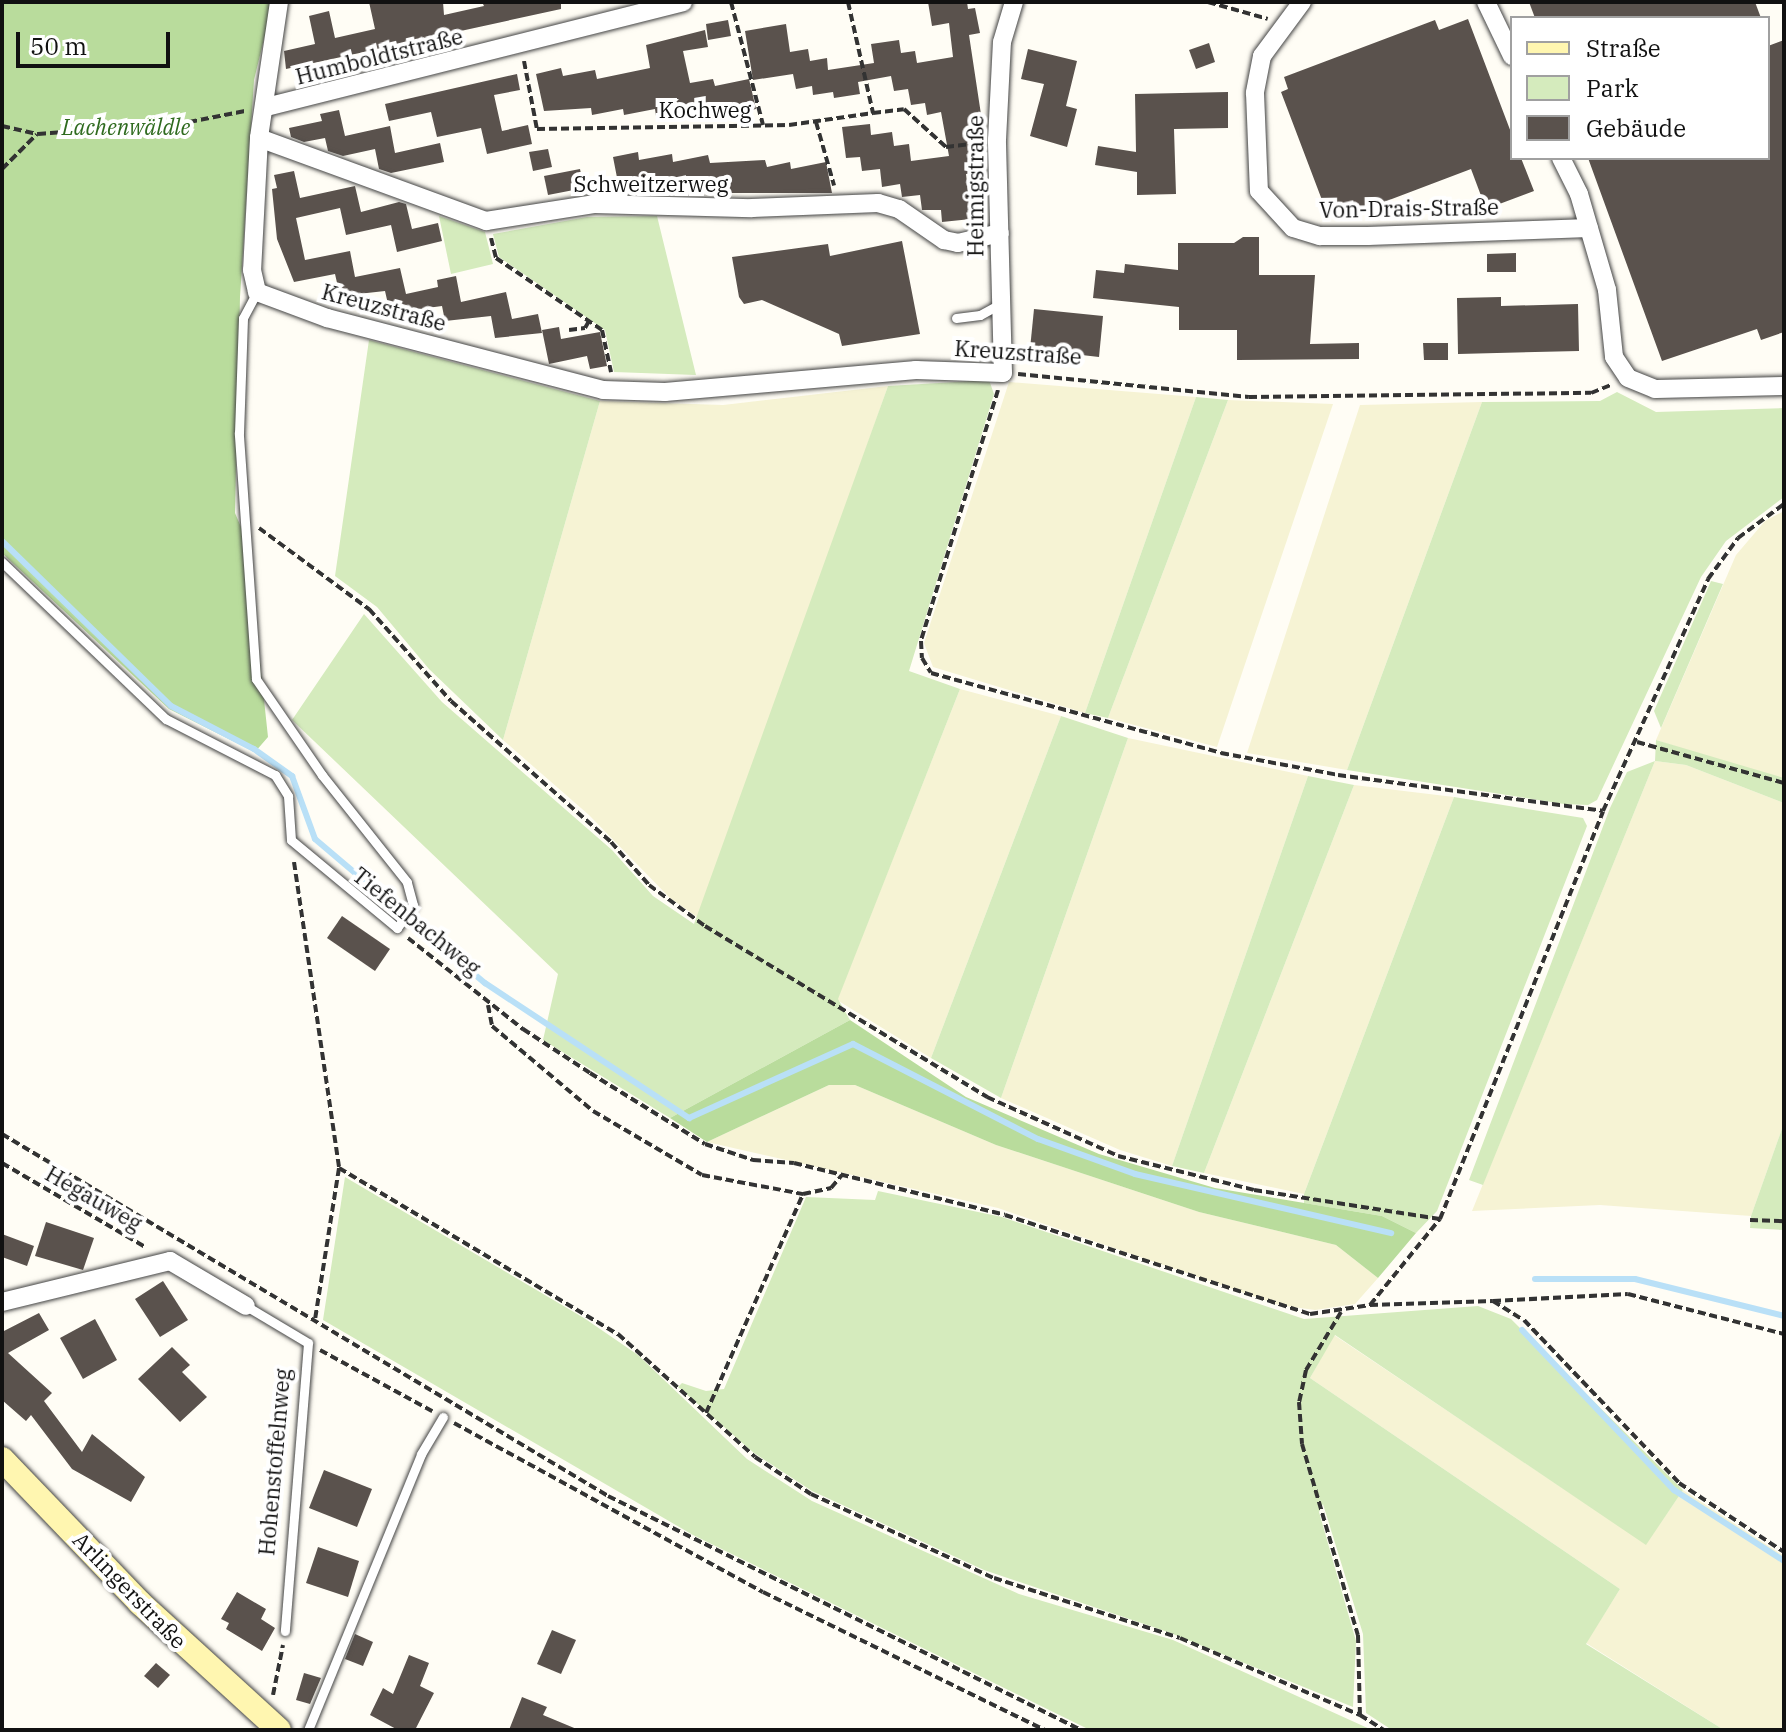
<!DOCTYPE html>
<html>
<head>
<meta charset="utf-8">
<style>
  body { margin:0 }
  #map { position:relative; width:1786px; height:1732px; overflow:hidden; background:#fffdf5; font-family:"IBM Plex Serif",serif }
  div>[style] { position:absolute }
  .farmland>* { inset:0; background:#f6f3d4 }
  .green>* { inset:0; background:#d5ebbd }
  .forest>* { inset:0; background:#b9dc9c }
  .stream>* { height:6px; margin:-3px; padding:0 3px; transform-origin:3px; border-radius:3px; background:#b9e0f7 }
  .building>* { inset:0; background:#5a524d }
  .path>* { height:4px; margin-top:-2px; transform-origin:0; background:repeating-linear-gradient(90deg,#333 0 8px,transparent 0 12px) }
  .roads { filter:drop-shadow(0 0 2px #444) drop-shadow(0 0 2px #444) }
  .lane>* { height:9px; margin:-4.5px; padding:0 4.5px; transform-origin:4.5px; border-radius:4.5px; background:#fff }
  .street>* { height:18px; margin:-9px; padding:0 9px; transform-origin:9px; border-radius:9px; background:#fff }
  .secondary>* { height:24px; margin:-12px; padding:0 12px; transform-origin:12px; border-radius:12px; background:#fff6b0 }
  span { translate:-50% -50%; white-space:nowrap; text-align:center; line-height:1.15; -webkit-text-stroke:8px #fff; paint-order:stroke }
  .street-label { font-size:22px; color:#111 }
  .park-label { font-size:22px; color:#2f6b1f; font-style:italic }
  .frame { position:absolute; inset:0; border:4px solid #111; pointer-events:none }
  .legend { position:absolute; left:1510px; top:16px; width:260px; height:144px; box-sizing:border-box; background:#fff; border:2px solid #a0a0a0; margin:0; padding:10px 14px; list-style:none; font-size:24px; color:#111 }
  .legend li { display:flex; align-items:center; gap:16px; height:40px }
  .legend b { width:40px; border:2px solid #a0a0a0 }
  .scale { position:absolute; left:16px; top:32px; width:154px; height:36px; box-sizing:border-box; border:4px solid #111; border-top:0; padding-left:10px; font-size:24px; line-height:28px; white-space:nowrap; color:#111; -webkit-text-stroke:6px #fff; paint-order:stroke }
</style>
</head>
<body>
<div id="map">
  <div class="farmland">
    <div style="clip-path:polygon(1009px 382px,1196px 397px,1085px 713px,933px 667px,924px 643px)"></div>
    <div style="clip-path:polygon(888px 386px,700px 919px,670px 898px,589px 815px,503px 740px,600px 401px,723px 405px)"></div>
    <div style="clip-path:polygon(1228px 400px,1333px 404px,1217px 747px,1108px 718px)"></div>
    <div style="clip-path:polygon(1482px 402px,1347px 770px,1247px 753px,1360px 405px)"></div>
    <div style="clip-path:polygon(1784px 511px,1784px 778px,1772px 778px,1656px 740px,1736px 555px,1765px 521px)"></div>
    <div style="clip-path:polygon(960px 689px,1061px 716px,931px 1058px,837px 1000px)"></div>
    <div style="clip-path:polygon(1128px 738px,1308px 776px,1172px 1166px,1120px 1150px,1001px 1098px)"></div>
    <div style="clip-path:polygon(1655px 761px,1686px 765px,1784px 803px,1784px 1123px,1751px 1216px,1600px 1205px,1472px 1211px)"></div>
    <div style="clip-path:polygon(1354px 785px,1454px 797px,1304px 1194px,1204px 1173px)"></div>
    <div style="clip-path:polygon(829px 1085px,855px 1085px,996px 1145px,1199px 1212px,1336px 1245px,1378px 1278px,1355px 1304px,1315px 1310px,1279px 1305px,998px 1208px,707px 1142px)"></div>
    <div style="clip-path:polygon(1334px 1335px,1646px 1544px,1683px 1490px,1784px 1556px,1784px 1730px,1724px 1730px,1586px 1643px,1620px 1589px,1310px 1378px)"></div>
  </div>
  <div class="green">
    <div style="clip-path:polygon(439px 216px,485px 232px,493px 264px,451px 274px)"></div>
    <div style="clip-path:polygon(657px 216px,696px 375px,614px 372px,605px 330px,499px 257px,493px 234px,587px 217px)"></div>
    <div style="clip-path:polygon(369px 340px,600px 401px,503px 740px,429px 669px,377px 607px,335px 576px)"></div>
    <div style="clip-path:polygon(989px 380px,994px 394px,909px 671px,960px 689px,838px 999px,850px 1020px,670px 1118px,543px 1040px,558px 974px,292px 720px,364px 614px,442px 702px,612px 850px,653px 896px,694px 924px,888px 386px)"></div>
    <div style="clip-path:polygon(1617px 392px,1656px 412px,1784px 408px,1784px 497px,1726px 541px,1701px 577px,1597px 800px,1588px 805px,1564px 804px,1347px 770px,1482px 402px,1600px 401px)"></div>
    <div style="clip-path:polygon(1196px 397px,1228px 400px,1108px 718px,1085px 713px)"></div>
    <div style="clip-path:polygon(1711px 581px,1723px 584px,1661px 728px,1654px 711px)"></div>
    <div style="clip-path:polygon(1061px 716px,1128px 738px,1001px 1098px,931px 1058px)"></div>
    <div style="clip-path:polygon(1656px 740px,1784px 778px,1784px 803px,1686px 765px,1655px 761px,1483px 1185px,1469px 1180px,1610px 808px,1627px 772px,1655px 761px)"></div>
    <div style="clip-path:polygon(1308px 776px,1354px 785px,1204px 1173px,1172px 1166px)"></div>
    <div style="clip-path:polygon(1454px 797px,1583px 818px,1587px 826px,1437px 1211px,1416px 1233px,1382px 1216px,1304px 1203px,1304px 1194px)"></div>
    <div style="clip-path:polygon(1784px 1123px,1784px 1230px,1750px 1228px,1751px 1216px)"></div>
    <div style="clip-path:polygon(345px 1177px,584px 1318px,638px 1355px,747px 1459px,812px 1501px,1019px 1594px,1173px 1640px,1372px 1730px,1090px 1730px,693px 1535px,323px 1320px)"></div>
    <div style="clip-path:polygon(878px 1191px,1002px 1217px,1304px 1319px,1478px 1306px,1511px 1319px,1683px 1490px,1646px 1545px,1335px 1335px,1310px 1378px,1620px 1589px,1586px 1644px,1724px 1730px,1392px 1730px,1366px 1713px,1363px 1634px,1323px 1504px,1319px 1512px,1356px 1641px,1353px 1707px,1168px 1632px,984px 1570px,812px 1491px,754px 1453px,678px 1387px,682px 1383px,706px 1391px,724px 1389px,806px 1197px,875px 1200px)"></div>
  </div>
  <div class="forest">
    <div style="clip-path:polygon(2px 2px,273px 2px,254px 80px,240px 297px,235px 513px,247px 541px,268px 737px,255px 752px,169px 709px,2px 553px)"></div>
    <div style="clip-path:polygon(850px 1020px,966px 1097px,1099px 1154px,1215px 1188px,1382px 1216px,1416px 1233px,1378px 1278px,1336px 1245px,1199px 1212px,996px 1145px,855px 1085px,829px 1085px,707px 1142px,670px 1118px)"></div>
  </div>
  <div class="stream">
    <div style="left:2px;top:541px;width:236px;rotate:44.3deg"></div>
    <div style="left:171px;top:706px;width:93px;rotate:27.4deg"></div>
    <div style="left:254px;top:749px;width:47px;rotate:35.4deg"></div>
    <div style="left:292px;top:776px;width:67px;rotate:69.9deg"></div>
    <div style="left:315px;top:839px;width:223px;rotate:40.3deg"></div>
    <div style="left:485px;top:983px;width:245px;rotate:33.5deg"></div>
    <div style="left:689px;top:1118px;width:180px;rotate:-24.3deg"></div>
    <div style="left:853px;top:1044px;width:208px;rotate:27.2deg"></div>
    <div style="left:1038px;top:1139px;width:103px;rotate:19.8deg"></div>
    <div style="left:1135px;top:1174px;width:263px;rotate:13deg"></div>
    <div style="left:1535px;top:1279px;width:100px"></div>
    <div style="left:1635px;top:1279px;width:154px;rotate:13.9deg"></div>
    <div style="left:1522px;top:1330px;width:221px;rotate:46.5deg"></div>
    <div style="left:1674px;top:1490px;width:131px;rotate:32.8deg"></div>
  </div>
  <div class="building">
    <div style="clip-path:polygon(369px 2px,443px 2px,444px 15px,484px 6px,482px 2px,561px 2px,561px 9px,286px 69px,284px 51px,315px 44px,309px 16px,329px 11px,335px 38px,375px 29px)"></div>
    <div style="clip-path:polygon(928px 2px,967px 2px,968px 9px,975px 8px,980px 33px,969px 35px,982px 121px,972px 123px,975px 141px,969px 142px,974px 173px,966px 174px,971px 219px,942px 222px,941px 210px,922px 210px,920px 195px,902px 197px,900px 184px,882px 187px,880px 169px,862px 171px,860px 157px,846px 158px,842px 127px,870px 124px,871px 135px,892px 132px,894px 146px,909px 144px,911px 161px,949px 156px,941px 112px,927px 115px,925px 103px,911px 105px,908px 89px,894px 91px,891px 76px,858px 82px,860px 94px,834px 98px,833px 92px,813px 95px,812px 86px,796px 89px,793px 74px,753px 80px,745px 31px,786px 24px,790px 52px,808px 49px,810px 61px,827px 58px,828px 70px,874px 63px,871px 44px,899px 40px,901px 53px,915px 51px,917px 63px,953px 57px,949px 23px,932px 26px)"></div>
    <div style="clip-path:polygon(1529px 2px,1755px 2px,1761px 18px,1535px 18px)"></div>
    <div style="clip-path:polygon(1468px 19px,1512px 135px,1512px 158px,1521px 158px,1534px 191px,1486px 209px,1471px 169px,1347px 216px,1342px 202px,1325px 208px,1281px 92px,1288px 89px,1284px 77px,1435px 20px,1439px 30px)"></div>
    <div style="clip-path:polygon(728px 20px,731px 36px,708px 40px,706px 24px)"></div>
    <div style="clip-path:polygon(705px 30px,708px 47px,683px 51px,690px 83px,713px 79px,715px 86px,749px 79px,756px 109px,712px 118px,711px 112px,688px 116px,686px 110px,656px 116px,655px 109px,624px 115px,623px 109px,592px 115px,591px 108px,544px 111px,536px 74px,561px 68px,563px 76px,595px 70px,597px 79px,650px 68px,646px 45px)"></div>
    <div style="clip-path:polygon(1784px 40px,1784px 332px,1761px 340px,1757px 329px,1662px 361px,1588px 158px,1768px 158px,1768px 46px)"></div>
    <div style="clip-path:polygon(1209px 43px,1215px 62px,1196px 69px,1189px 50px)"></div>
    <div style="clip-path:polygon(1028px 49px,1077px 61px,1066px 106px,1077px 109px,1067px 147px,1030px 136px,1044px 84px,1021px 79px)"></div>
    <div style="clip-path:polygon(517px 74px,520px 90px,494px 95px,502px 131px,528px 125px,532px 144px,487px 154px,481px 128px,437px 137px,431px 112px,389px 121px,385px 104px)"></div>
    <div style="clip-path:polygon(1228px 92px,1228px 128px,1174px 129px,1176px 194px,1137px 195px,1137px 172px,1095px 165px,1098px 146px,1136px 152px,1135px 94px)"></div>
    <div style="clip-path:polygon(339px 110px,345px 136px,390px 126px,395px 153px,440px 143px,444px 162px,391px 173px,379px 169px,375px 149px,343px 156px,328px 151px,325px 138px,304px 142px,291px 137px,289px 128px,322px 121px,320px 114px)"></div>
    <div style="clip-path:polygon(548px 149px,552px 167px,533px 171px,529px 152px)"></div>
    <div style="clip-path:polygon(638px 152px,639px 160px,672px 154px,673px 162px,708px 155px,710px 163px,765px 160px,767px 167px,790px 162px,791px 169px,826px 162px,832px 193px,620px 193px,613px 157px)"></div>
    <div style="clip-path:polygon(580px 169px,584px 188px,548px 195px,544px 176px)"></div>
    <div style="clip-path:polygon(294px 171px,300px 198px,355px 186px,361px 212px,399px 202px,406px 204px,412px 229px,438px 223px,442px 241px,397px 252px,391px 225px,346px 235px,340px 208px,296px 218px,305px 260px,350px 251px,355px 277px,400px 268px,406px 294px,438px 287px,437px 280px,456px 276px,461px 302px,506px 292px,512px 319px,538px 314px,542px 333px,495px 338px,491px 316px,445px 321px,442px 306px,390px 313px,385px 291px,340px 296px,335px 274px,294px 282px,277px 239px,272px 189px,277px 188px,274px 175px)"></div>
    <div style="clip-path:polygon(1243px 237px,1259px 237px,1259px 275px,1315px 275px,1310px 344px,1359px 343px,1359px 359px,1237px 360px,1237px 330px,1179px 330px,1179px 307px,1093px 298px,1096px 270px,1124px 273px,1125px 264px,1178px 270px,1178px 243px,1234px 243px)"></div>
    <div style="clip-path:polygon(902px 241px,920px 334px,842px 346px,839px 334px,762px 300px,744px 304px,739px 297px,732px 257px,828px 244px,830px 256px)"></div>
    <div style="clip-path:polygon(1516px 253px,1516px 272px,1487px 272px,1487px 254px)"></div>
    <div style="clip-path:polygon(1501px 297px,1501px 306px,1578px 304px,1579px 351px,1458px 354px,1457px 298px)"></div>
    <div style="clip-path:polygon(1034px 309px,1103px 316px,1099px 357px,1030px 349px)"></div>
    <div style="clip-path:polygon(559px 327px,561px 339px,600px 332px,607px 366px,590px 369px,587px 356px,549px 364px,542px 330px)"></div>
    <div style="clip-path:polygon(1423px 343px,1448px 343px,1448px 360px,1424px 360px)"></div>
    <div style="clip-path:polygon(342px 916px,390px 949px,375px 971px,327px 938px)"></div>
    <div style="clip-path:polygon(46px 1222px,94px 1238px,83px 1270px,35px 1256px)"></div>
    <div style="clip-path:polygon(2px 1234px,34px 1246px,27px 1266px,2px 1257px)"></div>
    <div style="clip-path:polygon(163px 1281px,188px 1320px,160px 1337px,135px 1299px)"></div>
    <div style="clip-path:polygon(39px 1313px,49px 1330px,8px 1353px,52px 1393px,44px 1401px,82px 1452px,92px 1434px,145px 1477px,131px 1502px,72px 1469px,31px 1415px,26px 1421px,2px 1400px,2px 1332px)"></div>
    <div style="clip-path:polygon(95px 1319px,117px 1360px,83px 1379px,60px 1338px)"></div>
    <div style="clip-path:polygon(172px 1347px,190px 1365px,182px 1372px,207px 1397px,180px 1422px,138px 1379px)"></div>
    <div style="clip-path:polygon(324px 1470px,372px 1489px,357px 1527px,309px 1508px)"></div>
    <div style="clip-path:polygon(318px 1547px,359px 1561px,348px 1597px,306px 1583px)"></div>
    <div style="clip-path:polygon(237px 1592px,266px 1609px,261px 1619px,275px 1628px,262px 1651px,226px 1629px,229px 1623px,221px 1619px)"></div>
    <div style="clip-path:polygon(552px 1630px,576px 1640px,561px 1674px,537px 1664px)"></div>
    <div style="clip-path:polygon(355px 1634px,373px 1642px,363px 1666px,345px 1659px)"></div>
    <div style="clip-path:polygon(409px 1655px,429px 1663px,420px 1686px,434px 1693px,415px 1730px,398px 1730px,370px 1715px,383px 1688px,393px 1694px)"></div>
    <div style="clip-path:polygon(156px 1663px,170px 1675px,158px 1688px,144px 1676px)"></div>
    <div style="clip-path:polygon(304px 1673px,321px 1678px,310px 1704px,296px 1700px)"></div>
    <div style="clip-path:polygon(522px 1697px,547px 1707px,543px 1715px,579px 1730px,509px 1730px)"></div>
  </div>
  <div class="path">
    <div style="left:731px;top:2px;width:127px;rotate:75.4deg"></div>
    <div style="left:848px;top:2px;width:114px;rotate:77.3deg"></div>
    <div style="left:873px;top:113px;width:31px;rotate:-7deg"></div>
    <div style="left:904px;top:109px;width:57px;rotate:42.1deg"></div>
    <div style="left:946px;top:147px;width:33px;rotate:-7deg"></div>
    <div style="left:1208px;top:2px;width:62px;rotate:15.8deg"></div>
    <div style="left:524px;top:61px;width:69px;rotate:79.2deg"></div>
    <div style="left:537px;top:129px;width:252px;rotate:-0.9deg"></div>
    <div style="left:789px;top:125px;width:85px;rotate:-8.1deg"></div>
    <div style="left:816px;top:122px;width:66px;rotate:74.1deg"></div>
    <div style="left:2px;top:126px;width:37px;rotate:13deg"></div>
    <div style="left:38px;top:134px;width:151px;rotate:-4.5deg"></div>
    <div style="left:189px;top:122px;width:57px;rotate:-11.1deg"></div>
    <div style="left:2px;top:169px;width:49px;rotate:-45deg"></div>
    <div style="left:491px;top:238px;width:21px;rotate:76deg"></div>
    <div style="left:496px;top:258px;width:128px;rotate:34.2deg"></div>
    <div style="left:602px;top:330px;width:43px;rotate:77.9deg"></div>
    <div style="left:569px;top:330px;width:16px;rotate:-7deg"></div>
    <div style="left:585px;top:328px;width:8px;rotate:-60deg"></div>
    <div style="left:1018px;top:374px;width:232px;rotate:5.7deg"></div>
    <div style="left:1249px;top:397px;width:342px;rotate:-0.7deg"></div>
    <div style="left:1591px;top:393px;width:22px;rotate:-22deg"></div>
    <div style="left:998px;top:390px;width:263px;rotate:107.1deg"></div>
    <div style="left:921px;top:641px;width:17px;rotate:87deg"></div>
    <div style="left:922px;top:658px;width:17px;rotate:59deg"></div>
    <div style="left:931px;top:673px;width:301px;rotate:15.4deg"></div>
    <div style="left:1221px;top:753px;width:119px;rotate:10.6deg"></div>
    <div style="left:1338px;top:775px;width:267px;rotate:7.7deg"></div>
    <div style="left:259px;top:528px;width:137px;rotate:36.4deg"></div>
    <div style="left:369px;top:609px;width:123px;rotate:48.3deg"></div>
    <div style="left:451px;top:701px;width:213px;rotate:41.4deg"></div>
    <div style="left:611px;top:842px;width:57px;rotate:48.5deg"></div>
    <div style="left:649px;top:885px;width:69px;rotate:36.2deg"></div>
    <div style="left:705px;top:926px;width:330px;rotate:31.2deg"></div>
    <div style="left:987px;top:1097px;width:144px;rotate:24.2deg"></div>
    <div style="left:1118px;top:1156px;width:140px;rotate:14deg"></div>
    <div style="left:1254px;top:1190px;width:188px;rotate:8.9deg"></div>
    <div style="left:1637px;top:742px;width:153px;rotate:15.6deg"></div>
    <div style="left:294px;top:862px;width:309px;rotate:81.6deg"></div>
    <div style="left:339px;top:1168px;width:153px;rotate:99deg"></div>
    <div style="left:408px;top:938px;width:147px;rotate:38.4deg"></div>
    <div style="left:523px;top:1029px;width:80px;rotate:33.3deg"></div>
    <div style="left:590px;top:1073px;width:135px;rotate:31.7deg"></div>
    <div style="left:705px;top:1144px;width:51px;rotate:18.4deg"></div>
    <div style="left:753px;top:1160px;width:41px;rotate:4.2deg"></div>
    <div style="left:794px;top:1163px;width:217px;rotate:13.8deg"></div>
    <div style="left:1005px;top:1215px;width:321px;rotate:18deg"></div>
    <div style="left:1310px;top:1314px;width:61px;rotate:-8.5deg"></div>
    <div style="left:1370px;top:1305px;width:123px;rotate:-1.9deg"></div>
    <div style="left:1493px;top:1301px;width:36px;rotate:32deg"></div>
    <div style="left:1524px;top:1320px;width:225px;rotate:46.4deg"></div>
    <div style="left:1679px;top:1483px;width:126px;rotate:33.3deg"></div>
    <div style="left:488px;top:1005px;width:21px;rotate:79deg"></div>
    <div style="left:492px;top:1026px;width:132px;rotate:40.1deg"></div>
    <div style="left:593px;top:1111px;width:126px;rotate:30.4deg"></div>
    <div style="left:702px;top:1175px;width:103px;rotate:10.7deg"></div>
    <div style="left:803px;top:1194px;width:29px;rotate:-12deg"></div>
    <div style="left:831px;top:1188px;width:17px;rotate:-50deg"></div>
    <div style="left:2px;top:1134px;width:706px;rotate:30.85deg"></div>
    <div style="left:608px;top:1496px;width:528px;rotate:26.32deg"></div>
    <div style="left:2px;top:1163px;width:166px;rotate:30.4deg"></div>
    <div style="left:339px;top:1168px;width:325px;rotate:30.8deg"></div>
    <div style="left:618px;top:1334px;width:184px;rotate:41.9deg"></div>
    <div style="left:755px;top:1457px;width:67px;rotate:33.5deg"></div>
    <div style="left:811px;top:1494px;width:201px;rotate:24.7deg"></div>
    <div style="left:994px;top:1578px;width:195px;rotate:17.9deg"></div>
    <div style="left:1180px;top:1638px;width:196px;rotate:23.2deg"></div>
    <div style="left:1360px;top:1715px;width:28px;rotate:32deg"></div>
    <div style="left:1750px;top:1220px;width:34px;rotate:2deg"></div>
    <div style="left:1493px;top:1301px;width:135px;rotate:-3deg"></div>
    <div style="left:1628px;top:1294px;width:161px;rotate:14.4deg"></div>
    <div style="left:1370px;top:1305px;width:111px;rotate:-50.9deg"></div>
    <div style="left:1440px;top:1219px;width:439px;rotate:-68.2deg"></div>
    <div style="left:1603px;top:811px;width:255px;rotate:-65.6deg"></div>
    <div style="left:1708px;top:579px;width:51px;rotate:-53.8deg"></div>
    <div style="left:1738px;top:538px;width:57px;rotate:-36.5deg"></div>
    <div style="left:1341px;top:1312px;width:68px;rotate:121.1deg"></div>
    <div style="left:1306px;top:1370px;width:33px;rotate:102deg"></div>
    <div style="left:1299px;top:1402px;width:42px;rotate:85.9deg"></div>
    <div style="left:1302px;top:1444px;width:199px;rotate:73.7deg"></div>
    <div style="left:1358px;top:1635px;width:80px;rotate:88.6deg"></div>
    <div style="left:320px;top:1350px;width:128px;rotate:28.6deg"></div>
    <div style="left:706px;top:1413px;width:240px;rotate:-66.1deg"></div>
    <div style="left:454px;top:1423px;width:352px;rotate:28.7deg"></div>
    <div style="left:763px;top:1592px;width:314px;rotate:26.1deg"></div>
    <div style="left:273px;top:1695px;width:51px;rotate:-78.7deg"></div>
  </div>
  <div class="roads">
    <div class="lane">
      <div style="left:956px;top:318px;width:24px;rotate:-7deg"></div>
      <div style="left:980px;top:315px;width:23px;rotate:-29deg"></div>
      <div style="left:2px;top:562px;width:227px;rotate:43.8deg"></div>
      <div style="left:166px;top:719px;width:123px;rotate:27.2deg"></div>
      <div style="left:275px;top:775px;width:25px;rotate:58deg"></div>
      <div style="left:288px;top:796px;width:44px;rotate:86.1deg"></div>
      <div style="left:291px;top:840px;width:138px;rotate:39.7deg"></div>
      <div style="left:397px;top:928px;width:28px;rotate:-55deg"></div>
      <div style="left:413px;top:905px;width:24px;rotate:-105deg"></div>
      <div style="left:407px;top:882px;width:137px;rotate:-128.5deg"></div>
      <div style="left:322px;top:775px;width:116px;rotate:-124.5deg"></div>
      <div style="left:256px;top:679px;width:247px;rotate:-94deg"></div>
      <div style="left:239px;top:433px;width:115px;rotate:-88deg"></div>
      <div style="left:243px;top:318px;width:30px;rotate:-62deg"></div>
      <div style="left:246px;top:1306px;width:72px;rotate:30.8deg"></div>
      <div style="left:308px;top:1343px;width:289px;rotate:94.6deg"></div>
      <div style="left:308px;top:1730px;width:298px;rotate:-67.7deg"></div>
      <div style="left:421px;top:1454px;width:43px;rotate:-59.3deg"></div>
    </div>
    <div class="street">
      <div style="left:279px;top:2px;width:137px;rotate:98.4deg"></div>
      <div style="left:259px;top:138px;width:132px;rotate:93deg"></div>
      <div style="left:252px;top:270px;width:23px;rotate:77deg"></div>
      <div style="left:257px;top:292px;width:75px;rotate:20.4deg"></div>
      <div style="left:327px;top:318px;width:285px;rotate:14.6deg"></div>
      <div style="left:603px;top:390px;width:62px;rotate:1.8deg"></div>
      <div style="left:665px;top:392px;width:252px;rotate:-5deg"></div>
      <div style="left:916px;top:370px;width:87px;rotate:2deg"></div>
      <div style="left:1003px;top:373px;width:233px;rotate:-91.5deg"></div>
      <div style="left:997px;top:140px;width:98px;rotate:-87.1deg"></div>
      <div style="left:1002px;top:42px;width:42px;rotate:-73.3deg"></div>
      <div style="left:1302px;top:2px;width:67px;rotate:126.5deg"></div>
      <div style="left:1262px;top:56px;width:38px;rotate:101deg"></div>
      <div style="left:1255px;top:93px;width:98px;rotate:87.7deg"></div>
      <div style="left:1259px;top:191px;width:50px;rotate:47.4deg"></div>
      <div style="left:1293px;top:228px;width:28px;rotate:17deg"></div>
      <div style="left:1320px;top:236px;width:48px"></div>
      <div style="left:1368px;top:236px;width:221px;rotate:-2.1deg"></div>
      <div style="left:1486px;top:2px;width:60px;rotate:64.3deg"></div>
      <div style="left:266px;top:107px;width:430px;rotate:-14.1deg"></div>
      <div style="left:259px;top:138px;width:242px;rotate:20.1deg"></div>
      <div style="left:486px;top:221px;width:109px;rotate:-8.9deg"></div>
      <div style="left:594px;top:204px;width:158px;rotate:1.5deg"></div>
      <div style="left:752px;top:208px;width:126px;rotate:-2.3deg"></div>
      <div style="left:878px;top:203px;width:22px;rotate:16deg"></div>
      <div style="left:899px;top:209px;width:55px;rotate:34.6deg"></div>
      <div style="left:944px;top:240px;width:14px;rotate:12deg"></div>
      <div style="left:958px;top:243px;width:43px;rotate:-13.4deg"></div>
      <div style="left:1561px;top:158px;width:40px;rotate:63.4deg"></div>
      <div style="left:1579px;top:194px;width:100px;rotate:73.7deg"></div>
      <div style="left:1607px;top:290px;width:67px;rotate:84deg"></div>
      <div style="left:1614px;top:357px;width:25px;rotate:56deg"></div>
      <div style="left:1628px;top:378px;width:29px;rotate:22deg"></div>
      <div style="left:1655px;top:389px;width:129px;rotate:-1.3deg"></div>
      <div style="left:2px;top:1302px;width:173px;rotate:-13.7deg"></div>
      <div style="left:170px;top:1261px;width:88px;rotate:30.6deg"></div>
    </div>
    <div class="secondary">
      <div style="left:2px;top:1459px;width:199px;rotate:46.2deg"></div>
      <div style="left:140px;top:1603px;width:188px;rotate:42.4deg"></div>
    </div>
  </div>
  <div class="street-label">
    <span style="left:379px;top:56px;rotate:-14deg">Humboldtstraße</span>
    <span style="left:705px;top:110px">Kochweg</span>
    <span style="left:651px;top:184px">Schweitzerweg</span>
    <span style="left:975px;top:186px;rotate:-90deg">Heimigstraße</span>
    <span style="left:1409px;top:208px;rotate:-1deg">Von-Drais-Straße</span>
    <span style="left:384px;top:307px;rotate:15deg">Kreuzstraße</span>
    <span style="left:1018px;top:352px;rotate:4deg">Kreuzstraße</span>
    <span style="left:417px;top:921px;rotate:39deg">Tiefenbachweg</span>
    <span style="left:94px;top:1198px;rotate:30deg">Hegauweg</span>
    <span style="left:274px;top:1462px;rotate:-85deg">Hohenstoffelnweg</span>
    <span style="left:130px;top:1590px;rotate:46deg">Arlingerstraße</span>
  </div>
  <div class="park-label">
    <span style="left:126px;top:127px">Lachenwäldle</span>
  </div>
  <div class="frame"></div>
  <ul class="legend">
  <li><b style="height:10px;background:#fff6b0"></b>Straße</li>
  <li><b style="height:22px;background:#d5ebbd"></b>Park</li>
  <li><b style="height:22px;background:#5a524d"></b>Gebäude</li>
  </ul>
  <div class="scale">50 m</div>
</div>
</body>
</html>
